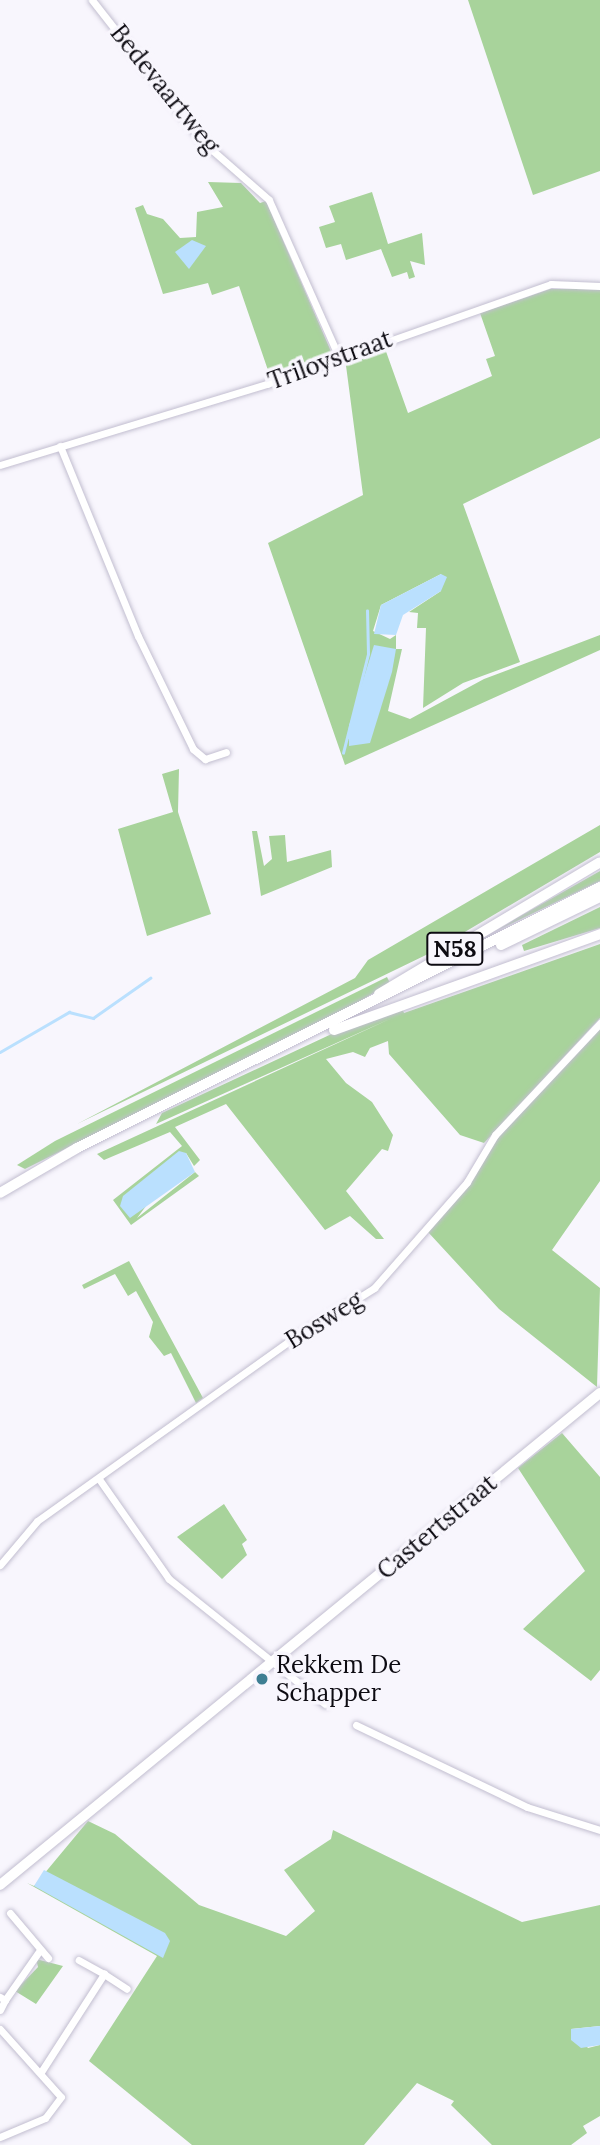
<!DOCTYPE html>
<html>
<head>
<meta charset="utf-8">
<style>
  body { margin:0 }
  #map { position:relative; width:600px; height:2145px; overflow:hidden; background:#f8f6fd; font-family:Lora,serif }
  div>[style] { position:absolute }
  .green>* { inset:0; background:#a8d39b }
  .water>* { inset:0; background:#bae0fe }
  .stream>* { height:2.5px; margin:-1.25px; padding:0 1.25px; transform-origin:1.25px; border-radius:1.25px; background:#bae0fe }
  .roads { filter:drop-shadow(0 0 2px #c2bed0) drop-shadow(0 0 2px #c2bed0) }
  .minor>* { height:7px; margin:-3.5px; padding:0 3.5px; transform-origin:3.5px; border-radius:3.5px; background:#fff }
  .secondary>* { height:10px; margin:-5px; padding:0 5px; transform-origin:5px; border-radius:5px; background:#fff }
  .primary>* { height:10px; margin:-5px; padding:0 5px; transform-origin:5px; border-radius:5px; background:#fff }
  .dots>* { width:19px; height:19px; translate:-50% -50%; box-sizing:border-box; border:4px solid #f8f6fd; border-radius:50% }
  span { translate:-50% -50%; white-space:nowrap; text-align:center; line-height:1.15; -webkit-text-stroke:7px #f8f6fd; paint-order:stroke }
  .shield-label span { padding:2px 5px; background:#f8f6fd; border:2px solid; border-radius:5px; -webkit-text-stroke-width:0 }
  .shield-label { font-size:23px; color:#0d0b12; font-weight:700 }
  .street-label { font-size:24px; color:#0d0b12 }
  .poi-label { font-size:24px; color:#0d0b12 }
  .left { translate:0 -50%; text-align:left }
</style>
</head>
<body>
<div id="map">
  <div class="green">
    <div style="clip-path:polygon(468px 0,600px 0,600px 171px,533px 195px)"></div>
    <div style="clip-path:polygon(208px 182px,241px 183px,260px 203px,266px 201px,333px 356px,271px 379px,239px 286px,212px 295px,208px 283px,163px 294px,135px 208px,143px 205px,147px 214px,163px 219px,180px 238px,196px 237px,197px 212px,223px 207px)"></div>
    <div style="clip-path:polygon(372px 192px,388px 244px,422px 233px,425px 265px,410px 261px,415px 277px,409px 279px,407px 272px,392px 277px,381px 249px,346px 260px,341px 244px,326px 248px,319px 227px,335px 222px,329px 206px)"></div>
    <div style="clip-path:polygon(evenodd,550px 289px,600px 289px,600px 438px,463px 504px,520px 662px,463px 683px,423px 708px,426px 628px,417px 628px,418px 613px,409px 612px,441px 591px,441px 574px,381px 605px,373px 631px,390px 639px,396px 635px,396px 649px,402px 649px,388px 711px,410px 719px,484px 679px,600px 635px,600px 650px,345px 765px,268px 543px,363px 495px,345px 358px,383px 343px,408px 413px,492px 376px,486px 359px,495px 356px,480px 313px,550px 289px,367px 678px,380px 709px,348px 739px,349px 726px,367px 678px)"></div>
    <div style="clip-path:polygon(179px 769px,178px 812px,211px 914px,147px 936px,118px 829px,173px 812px,162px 774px)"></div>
    <div style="clip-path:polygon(600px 825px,600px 852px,426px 955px,77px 1124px,355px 978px,368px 960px)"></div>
    <div style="clip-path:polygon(252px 831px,257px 831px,264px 866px,272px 859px,269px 836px,285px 835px,287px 862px,331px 850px,332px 867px,261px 896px)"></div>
    <div style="clip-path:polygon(600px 871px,600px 881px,498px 930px,517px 918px)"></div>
    <div style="clip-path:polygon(600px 907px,600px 928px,524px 951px,522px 945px)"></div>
    <div style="clip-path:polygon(600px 944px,600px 1018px,484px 1143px,460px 1135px,389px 1054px,388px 1041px,370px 1048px,365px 1057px,353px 1052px,326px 1059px,346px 1083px,372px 1102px,393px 1135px,388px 1151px,382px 1149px,346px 1191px,384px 1239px,376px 1239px,350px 1216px,325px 1230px,226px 1104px,175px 1127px,200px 1160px,194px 1166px,186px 1153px,137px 1218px,195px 1172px,199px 1176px,131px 1225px,113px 1200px,182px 1146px,170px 1132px,104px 1160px,97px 1154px,392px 1018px,156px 1124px,162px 1113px,353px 1024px,401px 1006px,404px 1013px)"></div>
    <div style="clip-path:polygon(387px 977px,390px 983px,357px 1003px,25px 1169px,17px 1165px,55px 1141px)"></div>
    <div style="clip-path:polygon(600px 1028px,600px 1181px,552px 1250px,600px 1288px,597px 1387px,499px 1309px,428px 1232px,495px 1139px)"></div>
    <div style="clip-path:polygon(129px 1261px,203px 1398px,196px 1403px,171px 1353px,164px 1356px,149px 1337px,153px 1322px,136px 1291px,128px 1296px,115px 1274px,84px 1289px,82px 1285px)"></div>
    <div style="clip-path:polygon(562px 1433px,600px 1477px,600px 1670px,591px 1681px,523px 1629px,585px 1571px,518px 1468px)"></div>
    <div style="clip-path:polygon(224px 1504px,247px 1540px,242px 1544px,247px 1555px,222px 1579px,177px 1537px)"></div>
    <div style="clip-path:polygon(88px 1821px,115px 1834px,199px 1905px,286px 1936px,315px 1911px,284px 1870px,331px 1839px,333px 1830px,522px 1922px,600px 1905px,600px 2026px,571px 2029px,588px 2048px,600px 2045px,600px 2116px,583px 2126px,587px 2133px,571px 2145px,492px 2145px,451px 2105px,454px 2101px,417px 2083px,364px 2145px,192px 2145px,89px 2061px,157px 1956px,27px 1883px,34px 1886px)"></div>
    <div style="clip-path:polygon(36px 1959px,63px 1966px,36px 2004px,15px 1991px,38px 1967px)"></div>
  </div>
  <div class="water">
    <div style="clip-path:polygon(192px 240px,206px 246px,189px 269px,175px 252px)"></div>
    <div style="clip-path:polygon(441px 574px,447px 577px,441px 591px,403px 615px,396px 635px,374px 634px,381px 605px)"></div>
    <div style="clip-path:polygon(374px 645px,396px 649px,392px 672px,370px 743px,349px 746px,349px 726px)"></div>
    <div style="clip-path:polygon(179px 1151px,186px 1153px,195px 1172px,130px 1218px,120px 1206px,123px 1196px)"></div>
    <div style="clip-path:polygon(44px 1870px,165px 1933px,170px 1941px,163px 1958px,34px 1886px)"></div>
    <div style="clip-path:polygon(600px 2026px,600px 2045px,581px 2048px,571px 2040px,571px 2029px)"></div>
  </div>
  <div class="stream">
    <div style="left:343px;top:753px;width:102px;rotate:-75.8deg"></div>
    <div style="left:368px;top:654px;width:43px;rotate:-91.3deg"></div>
    <div style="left:0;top:1052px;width:80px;rotate:-30.1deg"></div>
    <div style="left:69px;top:1012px;width:25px;rotate:14deg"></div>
    <div style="left:93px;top:1018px;width:70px;rotate:-35.1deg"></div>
  </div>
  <div class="roads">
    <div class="minor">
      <div style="left:92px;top:0;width:182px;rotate:51.9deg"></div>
      <div style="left:204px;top:143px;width:86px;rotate:41.2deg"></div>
      <div style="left:269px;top:200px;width:172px;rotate:66deg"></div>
      <div style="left:60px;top:446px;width:205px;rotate:67.7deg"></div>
      <div style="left:138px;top:636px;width:126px;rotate:64deg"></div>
      <div style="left:193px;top:749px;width:16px;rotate:40deg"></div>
      <div style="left:205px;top:759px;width:22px;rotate:-18deg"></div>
      <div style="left:0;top:465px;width:279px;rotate:-16.9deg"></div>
      <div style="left:267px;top:384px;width:301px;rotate:-19.4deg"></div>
      <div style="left:551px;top:284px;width:49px;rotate:2.3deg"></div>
      <div style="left:99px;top:1479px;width:122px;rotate:55deg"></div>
      <div style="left:169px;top:1579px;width:200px;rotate:38.7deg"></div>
      <div style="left:0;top:1565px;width:57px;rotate:-49.9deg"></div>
      <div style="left:37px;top:1521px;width:308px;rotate:-35.5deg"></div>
      <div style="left:288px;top:1342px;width:102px;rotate:-32.1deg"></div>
      <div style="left:374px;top:1288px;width:141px;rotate:-48.7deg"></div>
      <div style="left:467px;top:1182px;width:55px;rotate:-59.2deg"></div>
      <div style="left:495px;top:1135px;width:154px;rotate:-46.8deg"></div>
      <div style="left:356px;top:1725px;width:190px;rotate:25.6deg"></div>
      <div style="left:527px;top:1807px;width:77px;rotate:17.5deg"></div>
      <div style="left:10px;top:1913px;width:59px;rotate:49.8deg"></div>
      <div style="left:104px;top:1974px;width:27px;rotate:33deg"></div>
      <div style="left:0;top:1997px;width:6px;rotate:31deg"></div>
      <div style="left:5px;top:2000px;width:11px;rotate:117deg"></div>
      <div style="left:5px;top:2000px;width:61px;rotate:-55deg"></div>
      <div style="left:0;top:2029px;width:91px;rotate:48.1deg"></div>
      <div style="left:61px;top:2097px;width:26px;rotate:127deg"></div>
      <div style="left:45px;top:2118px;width:49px;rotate:157.1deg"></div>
      <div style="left:41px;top:2072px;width:117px;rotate:-57.3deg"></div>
      <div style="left:104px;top:1974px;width:29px;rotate:-151deg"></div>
    </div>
    <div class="secondary">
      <div style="left:0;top:1885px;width:776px;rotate:-39.35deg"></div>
    </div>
    <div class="primary">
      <div style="left:501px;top:945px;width:110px;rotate:-25.9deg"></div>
      <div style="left:379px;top:994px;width:257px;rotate:-30.8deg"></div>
      <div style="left:334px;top:1030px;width:283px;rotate:-19.8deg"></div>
      <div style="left:0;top:1193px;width:89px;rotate:-30.3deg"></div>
      <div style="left:77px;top:1148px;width:585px;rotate:-26.52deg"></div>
    </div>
  </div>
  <div class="dots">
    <div style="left:262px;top:1679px;background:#3f7f93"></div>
  </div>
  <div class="shield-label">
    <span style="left:455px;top:949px">N58</span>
  </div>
  <div class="street-label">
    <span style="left:165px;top:89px;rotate:51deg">Bedevaartweg</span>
    <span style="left:330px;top:360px;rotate:-20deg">Triloystraat</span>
    <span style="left:324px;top:1320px;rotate:-32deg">Bosweg</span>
    <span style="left:437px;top:1527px;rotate:-40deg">Castertstraat</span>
  </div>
  <div class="poi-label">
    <span class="left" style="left:276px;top:1679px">Rekkem De<br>Schapper</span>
  </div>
</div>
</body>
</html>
